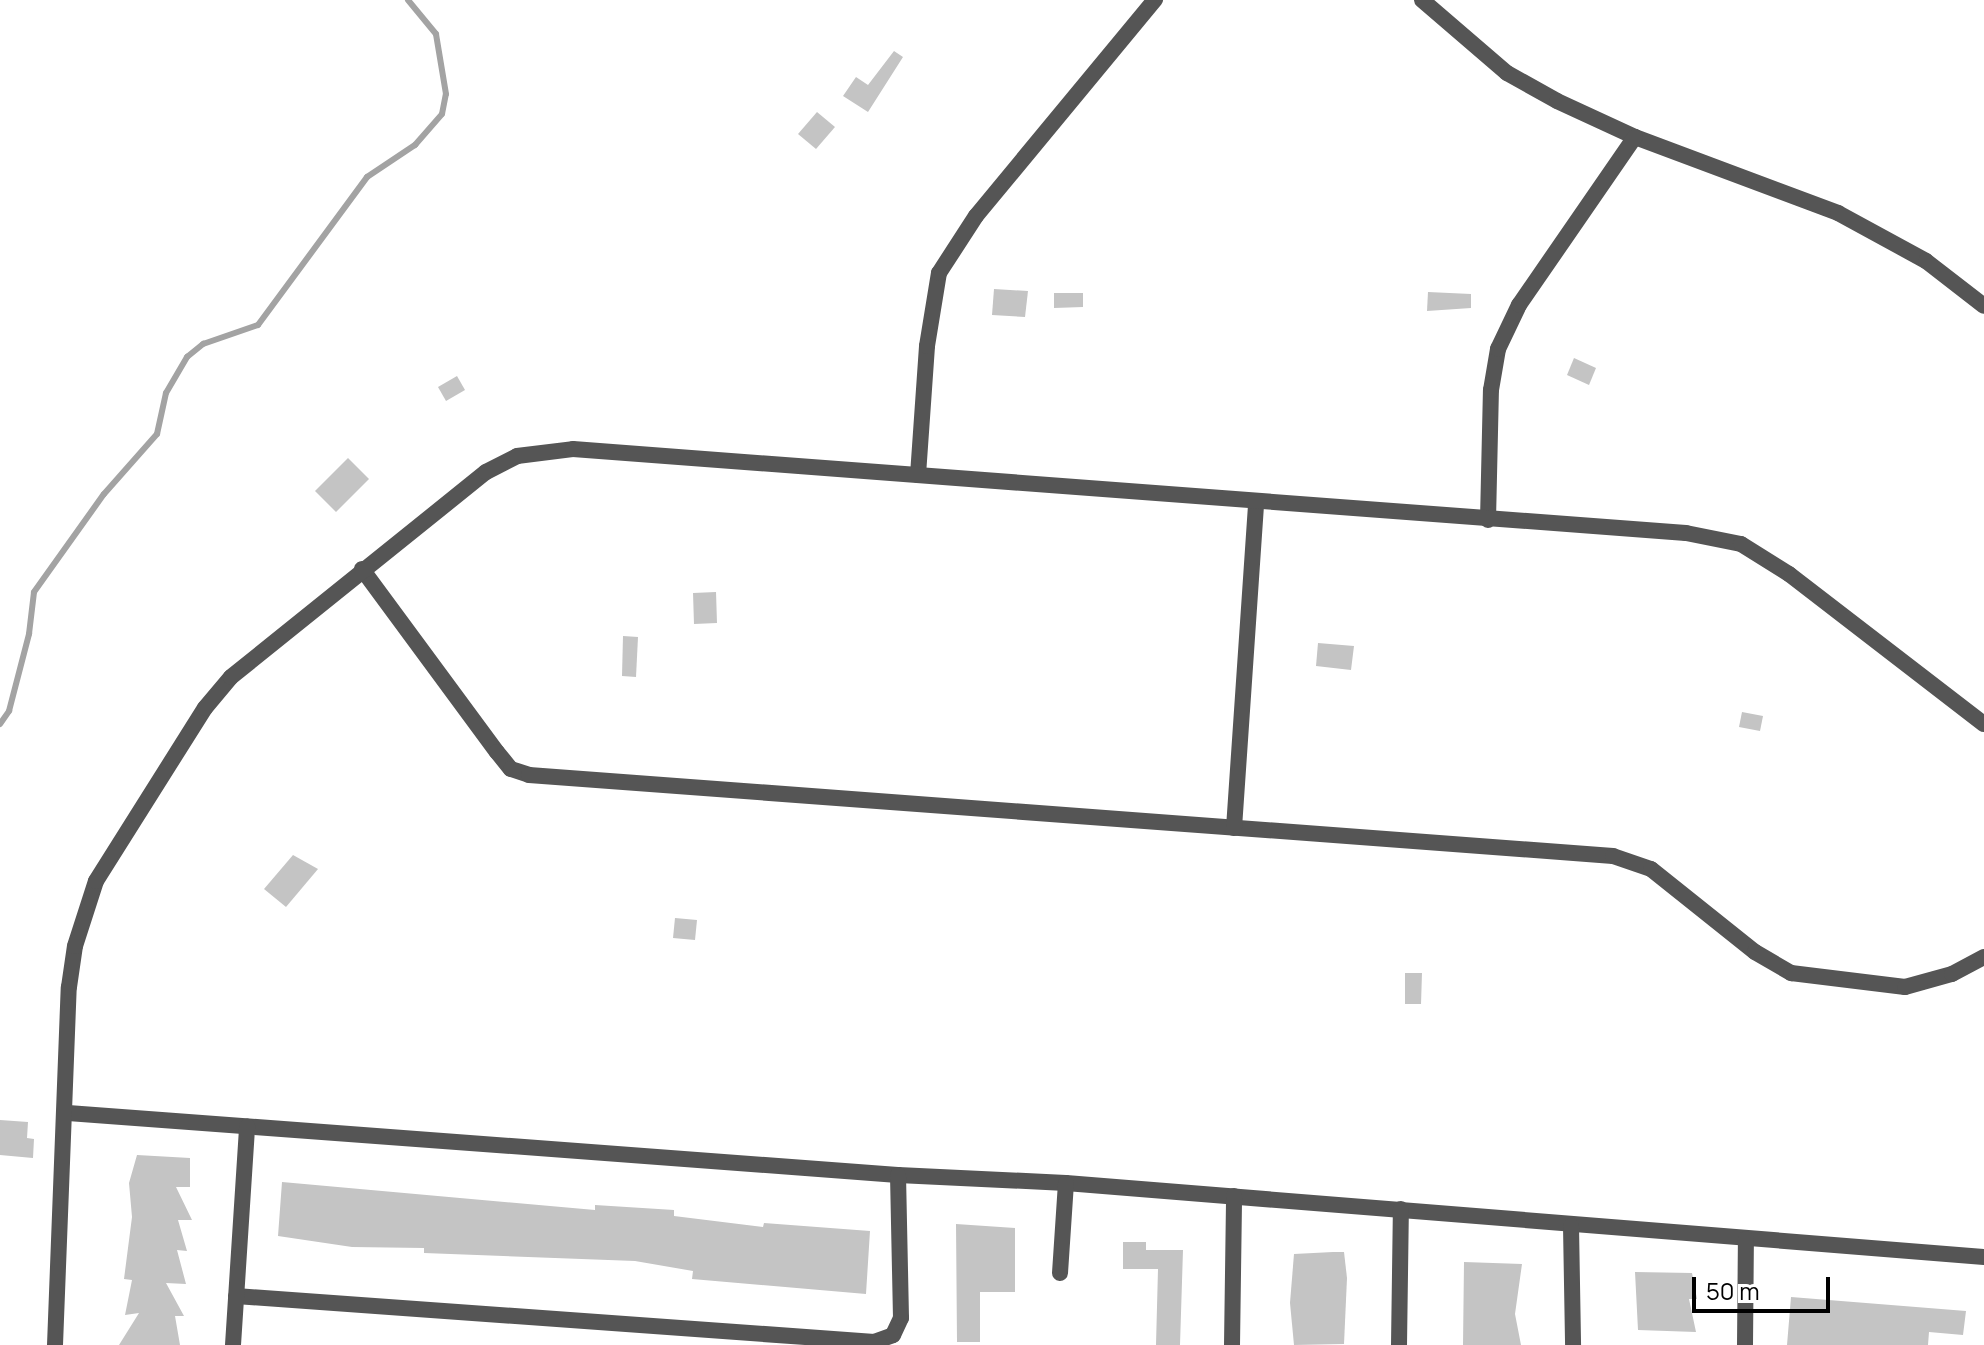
<!DOCTYPE html>
<html>
<head>
<meta charset="utf-8">
<style>
  body { margin:0 }
  #map { position:relative; width:1984px; height:1345px; overflow:hidden; background:#fff; font-family:Manrope,sans-serif }
  div>[style] { position:absolute }
  .stream>* { height:6px; margin:-3px; padding:0 3px; transform-origin:3px; border-radius:3px; background:#a3a3a3 }
  .building>* { inset:0; background:#c4c4c4 }
  .minor>* { height:16px; margin:-8px; padding:0 8px; transform-origin:8px; border-radius:8px; background:#555 }
  .tertiary>* { height:16px; margin:-8px; padding:0 8px; transform-origin:8px; border-radius:8px; background:#555 }
  span { translate:-50% -50%; white-space:nowrap; text-align:center; line-height:1.15; -webkit-text-stroke:6px #fff; paint-order:stroke }
  .scale { position:absolute; left:1692px; top:1277px; width:138px; height:36px; box-sizing:border-box; border:4px solid #000; border-top:0; padding-left:10px; font-size:24px; line-height:28px; white-space:nowrap; color:#000; -webkit-text-stroke:6px #fff; paint-order:stroke }
</style>
</head>
<body>
<div id="map">
  <div class="stream">
    <div style="left:0;top:724px;width:16px;rotate:-55deg"></div>
    <div style="left:9px;top:711px;width:80px;rotate:-75.4deg"></div>
    <div style="left:29px;top:634px;width:42px;rotate:-83.2deg"></div>
    <div style="left:34px;top:592px;width:120px;rotate:-54.5deg"></div>
    <div style="left:104px;top:494px;width:80px;rotate:-48.5deg"></div>
    <div style="left:157px;top:434px;width:42px;rotate:-77.6deg"></div>
    <div style="left:166px;top:393px;width:42px;rotate:-59.7deg"></div>
    <div style="left:187px;top:357px;width:21px;rotate:-39deg"></div>
    <div style="left:203px;top:344px;width:58px;rotate:-19.1deg"></div>
    <div style="left:258px;top:325px;width:184px;rotate:-53.6deg"></div>
    <div style="left:367px;top:177px;width:58px;rotate:-33.7deg"></div>
    <div style="left:415px;top:145px;width:41px;rotate:-48.9deg"></div>
    <div style="left:442px;top:114px;width:20px;rotate:-79deg"></div>
    <div style="left:446px;top:94px;width:61px;rotate:-99.5deg"></div>
    <div style="left:436px;top:34px;width:44px;rotate:-129.5deg"></div>
  </div>
  <div class="building">
    <div style="clip-path:polygon(894px 51px,903px 57px,868px 112px,843px 96px,856px 77px,868px 85px)"></div>
    <div style="clip-path:polygon(817px 112px,835px 127px,816px 149px,798px 134px)"></div>
    <div style="clip-path:polygon(994px 289px,1028px 291px,1025px 317px,992px 315px)"></div>
    <div style="clip-path:polygon(1428px 292px,1471px 294px,1471px 308px,1427px 311px)"></div>
    <div style="clip-path:polygon(1054px 293px,1083px 293px,1083px 307px,1054px 308px)"></div>
    <div style="clip-path:polygon(1574px 358px,1596px 368px,1589px 385px,1567px 375px)"></div>
    <div style="clip-path:polygon(457px 376px,465px 390px,446px 401px,438px 387px)"></div>
    <div style="clip-path:polygon(348px 458px,369px 479px,336px 512px,315px 491px)"></div>
    <div style="clip-path:polygon(716px 592px,717px 623px,694px 624px,693px 593px)"></div>
    <div style="clip-path:polygon(623px 636px,638px 637px,636px 677px,622px 676px)"></div>
    <div style="clip-path:polygon(1318px 643px,1354px 646px,1351px 670px,1316px 666px)"></div>
    <div style="clip-path:polygon(1742px 712px,1763px 716px,1760px 731px,1739px 727px)"></div>
    <div style="clip-path:polygon(293px 855px,318px 869px,286px 907px,264px 889px)"></div>
    <div style="clip-path:polygon(675px 918px,697px 920px,695px 940px,673px 938px)"></div>
    <div style="clip-path:polygon(1405px 973px,1422px 973px,1421px 1004px,1405px 1004px)"></div>
    <div style="clip-path:polygon(0 1120px,28px 1122px,27px 1138px,34px 1139px,33px 1158px,0 1155px)"></div>
    <div style="clip-path:polygon(137px 1155px,190px 1158px,190px 1187px,176px 1187px,192px 1220px,178px 1220px,187px 1251px,177px 1250px,186px 1284px,166px 1283px,184px 1316px,175px 1316px,180px 1345px,119px 1345px,139px 1313px,125px 1315px,132px 1280px,124px 1279px,132px 1217px,129px 1183px)"></div>
    <div style="clip-path:polygon(282px 1182px,595px 1210px,595px 1205px,674px 1210px,674px 1216px,763px 1227px,764px 1223px,870px 1231px,866px 1294px,692px 1279px,693px 1271px,635px 1261px,424px 1253px,424px 1248px,352px 1247px,278px 1236px)"></div>
    <div style="clip-path:polygon(956px 1224px,1015px 1228px,1015px 1292px,980px 1292px,980px 1342px,957px 1342px)"></div>
    <div style="clip-path:polygon(1123px 1242px,1146px 1242px,1146px 1250px,1183px 1250px,1180px 1345px,1156px 1345px,1158px 1269px,1123px 1269px)"></div>
    <div style="clip-path:polygon(1333px 1252px,1344px 1252px,1347px 1278px,1344px 1344px,1294px 1345px,1290px 1303px,1294px 1254px)"></div>
    <div style="clip-path:polygon(1464px 1262px,1522px 1264px,1515px 1314px,1521px 1345px,1463px 1345px)"></div>
    <div style="clip-path:polygon(1635px 1272px,1692px 1273px,1697px 1299px,1689px 1299px,1696px 1332px,1638px 1330px)"></div>
    <div style="clip-path:polygon(1791px 1297px,1966px 1311px,1963px 1335px,1929px 1332px,1928px 1345px,1787px 1345px)"></div>
  </div>
  <div class="minor">
    <div style="left:1422px;top:0;width:112px;rotate:40.7deg"></div>
    <div style="left:1507px;top:73px;width:57px;rotate:29.2deg"></div>
    <div style="left:1557px;top:101px;width:86px;rotate:24.8deg"></div>
    <div style="left:1635px;top:137px;width:217px;rotate:20.5deg"></div>
    <div style="left:1838px;top:213px;width:100px;rotate:28.6deg"></div>
    <div style="left:1926px;top:261px;width:73px;rotate:37.8deg"></div>
    <div style="left:918px;top:475px;width:129px;rotate:-86deg"></div>
    <div style="left:927px;top:346px;width:74px;rotate:-80.7deg"></div>
    <div style="left:939px;top:273px;width:68px;rotate:-57deg"></div>
    <div style="left:976px;top:216px;width:281px;rotate:-50.4deg"></div>
    <div style="left:1488px;top:520px;width:130px;rotate:-88.7deg"></div>
    <div style="left:1491px;top:390px;width:42px;rotate:-80.3deg"></div>
    <div style="left:1498px;top:349px;width:49px;rotate:-64.5deg"></div>
    <div style="left:1519px;top:305px;width:204px;rotate:-55.4deg"></div>
    <div style="left:362px;top:569px;width:227px;rotate:53.6deg"></div>
    <div style="left:497px;top:752px;width:22px;rotate:51deg"></div>
    <div style="left:511px;top:769px;width:19px;rotate:18deg"></div>
    <div style="left:529px;top:775px;width:1087px;rotate:4.27deg"></div>
    <div style="left:1613px;top:856px;width:40px;rotate:18.9deg"></div>
    <div style="left:1651px;top:869px;width:133px;rotate:38.6deg"></div>
    <div style="left:1755px;top:952px;width:42px;rotate:30.3deg"></div>
    <div style="left:1791px;top:973px;width:115px;rotate:7deg"></div>
    <div style="left:1905px;top:987px;width:49px;rotate:-15.5deg"></div>
    <div style="left:1952px;top:974px;width:36px;rotate:-28deg"></div>
    <div style="left:1234px;top:828px;width:327px;rotate:-86.1deg"></div>
    <div style="left:68px;top:1113px;width:832px;rotate:4.27deg"></div>
    <div style="left:898px;top:1175px;width:168px;rotate:2.7deg"></div>
    <div style="left:1066px;top:1183px;width:921px;rotate:4.61deg"></div>
    <div style="left:1571px;top:1226px;width:119px;rotate:89deg"></div>
    <div style="left:1060px;top:1273px;width:90px;rotate:-86.2deg"></div>
    <div style="left:236px;top:1296px;width:640px;rotate:4.12deg"></div>
    <div style="left:874px;top:1342px;width:20px;rotate:-20deg"></div>
    <div style="left:893px;top:1335px;width:19px;rotate:-65deg"></div>
    <div style="left:901px;top:1318px;width:143px;rotate:-91.2deg"></div>
    <div style="left:233px;top:1345px;width:219px;rotate:-86.3deg"></div>
    <div style="left:1232px;top:1345px;width:149px;rotate:-89.2deg"></div>
    <div style="left:1399px;top:1345px;width:136px;rotate:-89.2deg"></div>
    <div style="left:1745px;top:1345px;width:106px;rotate:-89.5deg"></div>
  </div>
  <div class="tertiary">
    <div style="left:55px;top:1345px;width:358px;rotate:-87.8deg"></div>
    <div style="left:69px;top:987px;width:41px;rotate:-81.7deg"></div>
    <div style="left:75px;top:946px;width:68px;rotate:-72.1deg"></div>
    <div style="left:96px;top:881px;width:204px;rotate:-57.8deg"></div>
    <div style="left:205px;top:708px;width:40px;rotate:-50deg"></div>
    <div style="left:231px;top:677px;width:327px;rotate:-38.8deg"></div>
    <div style="left:486px;top:472px;width:35px;rotate:-27deg"></div>
    <div style="left:517px;top:456px;width:56px;rotate:-7.1deg"></div>
    <div style="left:573px;top:449px;width:1116px;rotate:4.32deg"></div>
    <div style="left:1686px;top:533px;width:56px;rotate:11.3deg"></div>
    <div style="left:1741px;top:544px;width:57px;rotate:32deg"></div>
    <div style="left:1789px;top:574px;width:246px;rotate:37.6deg"></div>
  </div>
  <div class="scale">50 m</div>
</div>
</body>
</html>
